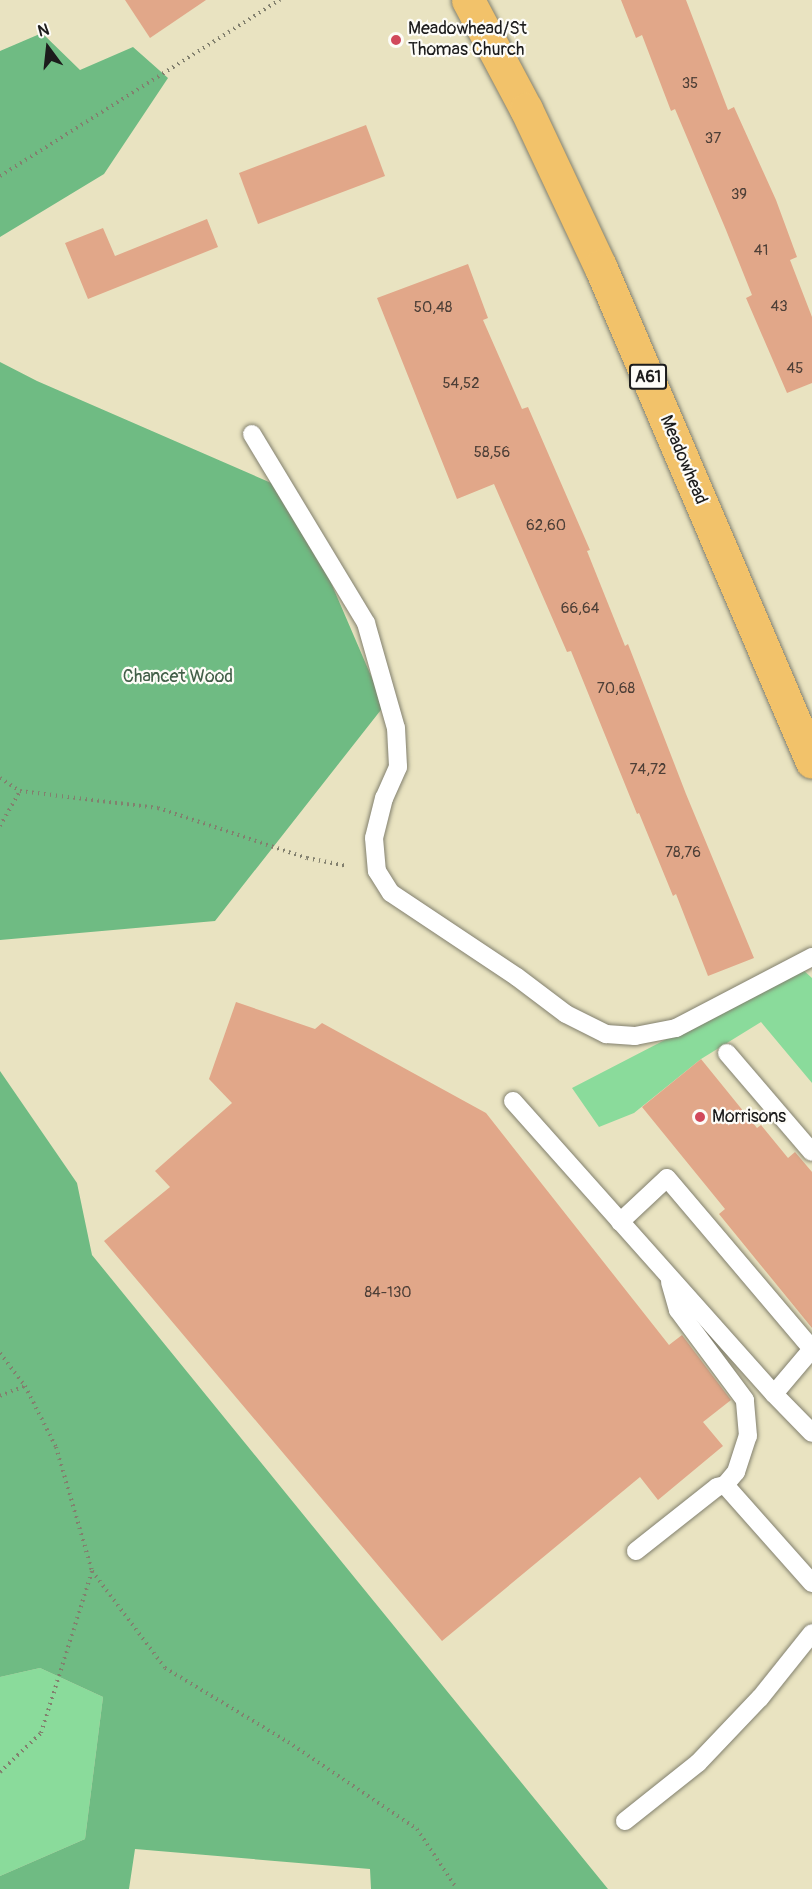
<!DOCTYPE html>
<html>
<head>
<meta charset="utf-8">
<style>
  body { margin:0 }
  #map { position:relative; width:812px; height:1889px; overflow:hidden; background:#e9e3c1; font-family:Pangolin,sans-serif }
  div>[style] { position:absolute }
  .green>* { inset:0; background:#8adb9b }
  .forest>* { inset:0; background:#6fbb83 }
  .building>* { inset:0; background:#e1a789 }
  .path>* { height:4px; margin-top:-2px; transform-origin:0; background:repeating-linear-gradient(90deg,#82806e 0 1.5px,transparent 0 6px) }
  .roads { filter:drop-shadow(0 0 2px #82806e) drop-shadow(0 0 2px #82806e) }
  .service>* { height:18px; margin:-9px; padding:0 9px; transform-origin:9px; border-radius:9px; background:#fff }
  .trunk>* { height:33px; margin:-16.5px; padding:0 16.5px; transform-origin:16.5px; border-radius:16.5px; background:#f2c26a }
  .dots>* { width:16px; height:16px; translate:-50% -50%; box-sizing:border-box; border:3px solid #fdfcf7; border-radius:50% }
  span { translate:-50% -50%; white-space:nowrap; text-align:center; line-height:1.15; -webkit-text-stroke:4.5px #fdfcf7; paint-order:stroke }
  .number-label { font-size:15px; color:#4d3f37 }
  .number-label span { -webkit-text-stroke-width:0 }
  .shield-label span { padding:2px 4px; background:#fdfcf7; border:2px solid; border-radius:4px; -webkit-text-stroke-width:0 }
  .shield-label { font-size:16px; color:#1c1c1c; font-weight:700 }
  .poi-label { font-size:18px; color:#1c1c1c }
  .left { translate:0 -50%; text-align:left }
  .street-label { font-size:18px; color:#1c1c1c }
  .park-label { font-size:18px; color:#425f48 }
  .north { position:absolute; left:18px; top:18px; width:60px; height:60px; -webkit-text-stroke:4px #fdfcf7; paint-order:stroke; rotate:345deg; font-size:16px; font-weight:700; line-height:24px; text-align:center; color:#1c1c1c }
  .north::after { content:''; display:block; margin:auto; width:21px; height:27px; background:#1c1c1c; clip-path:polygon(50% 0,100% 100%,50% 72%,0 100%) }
</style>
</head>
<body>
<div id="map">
  <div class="green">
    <div style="clip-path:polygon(802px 969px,812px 978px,812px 1083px,761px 1022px,701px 1059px,634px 1113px,599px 1127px,572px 1088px)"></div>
    <div style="clip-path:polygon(40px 1668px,103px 1697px,85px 1839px,0 1876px,0 1677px)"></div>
  </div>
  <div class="forest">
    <div style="clip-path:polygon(42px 33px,80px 70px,133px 47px,168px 78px,104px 174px,0 237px,0 51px)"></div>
    <div style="clip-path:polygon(0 362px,37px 381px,292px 492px,384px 706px,215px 921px,0 940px)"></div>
    <div style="clip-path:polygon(0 1071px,77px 1183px,92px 1255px,608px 1889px,371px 1889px,370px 1869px,135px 1849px,129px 1889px,0 1889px,0 1876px,85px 1839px,103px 1697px,40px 1668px,0 1677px)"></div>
  </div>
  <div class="building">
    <div style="clip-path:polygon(125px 0,206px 0,150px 38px)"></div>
    <div style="clip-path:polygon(621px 0,686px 0,728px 110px,734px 107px,776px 200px,797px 257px,790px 260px,812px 317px,812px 383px,787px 393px,746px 298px,752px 295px,726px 230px,675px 109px,671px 111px,642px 35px,636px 38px)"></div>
    <div style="clip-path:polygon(366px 125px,385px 176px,258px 224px,239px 173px)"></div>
    <div style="clip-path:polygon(207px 219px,218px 247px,88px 299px,65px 243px,103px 228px,115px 256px)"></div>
    <div style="clip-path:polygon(468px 264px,488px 318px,483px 320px,522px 409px,528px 407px,590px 550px,587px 551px,625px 646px,628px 644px,686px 794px,754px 958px,708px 976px,676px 894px,673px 896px,639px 813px,637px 814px,571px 651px,567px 652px,494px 484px,457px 499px,377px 298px)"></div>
    <div style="clip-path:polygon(236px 1002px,315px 1029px,322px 1023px,486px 1113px,669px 1345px,682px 1335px,731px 1400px,703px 1422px,723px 1446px,658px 1500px,640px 1477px,442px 1641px,104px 1241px,170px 1187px,155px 1171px,232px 1103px,209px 1079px)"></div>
    <div style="clip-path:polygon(701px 1059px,757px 1128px,761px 1125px,788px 1158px,795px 1152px,812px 1172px,812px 1328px,719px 1214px,725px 1209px,642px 1107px)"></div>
  </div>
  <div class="path">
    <div style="left:0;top:176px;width:331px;rotate:-32.2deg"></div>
    <div style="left:0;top:778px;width:24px;rotate:33deg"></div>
    <div style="left:20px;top:791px;width:139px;rotate:7deg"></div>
    <div style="left:158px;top:808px;width:157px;rotate:18.6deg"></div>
    <div style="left:307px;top:858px;width:41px;rotate:11.3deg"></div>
    <div style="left:0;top:826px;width:40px;rotate:-60.3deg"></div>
    <div style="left:0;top:1353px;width:41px;rotate:52.9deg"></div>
    <div style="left:25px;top:1386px;width:68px;rotate:63.1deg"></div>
    <div style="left:56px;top:1447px;width:129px;rotate:73.8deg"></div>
    <div style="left:92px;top:1571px;width:121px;rotate:53deg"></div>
    <div style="left:165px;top:1668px;width:144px;rotate:31deg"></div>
    <div style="left:288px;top:1742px;width:156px;rotate:34deg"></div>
    <div style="left:417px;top:1829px;width:72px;rotate:56.3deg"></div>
    <div style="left:0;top:1396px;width:27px;rotate:-22deg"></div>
    <div style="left:0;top:1772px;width:57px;rotate:-43.6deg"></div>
    <div style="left:41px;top:1733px;width:170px;rotate:-72.5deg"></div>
  </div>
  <div class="roads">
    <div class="service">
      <div style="left:252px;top:434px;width:221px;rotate:58.9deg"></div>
      <div style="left:366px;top:623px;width:109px;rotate:74.1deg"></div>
      <div style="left:396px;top:728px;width:39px;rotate:87deg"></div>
      <div style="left:398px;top:767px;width:34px;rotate:114deg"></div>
      <div style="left:384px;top:798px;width:41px;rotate:104deg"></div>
      <div style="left:374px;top:838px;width:33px;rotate:85deg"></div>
      <div style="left:377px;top:871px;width:26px;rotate:58deg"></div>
      <div style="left:391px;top:893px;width:151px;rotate:33.7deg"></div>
      <div style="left:517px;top:977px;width:61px;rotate:37.1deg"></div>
      <div style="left:566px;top:1014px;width:45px;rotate:26.6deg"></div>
      <div style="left:606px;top:1034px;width:29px;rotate:4deg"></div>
      <div style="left:635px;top:1036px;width:42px;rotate:-11deg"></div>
      <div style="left:676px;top:1028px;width:153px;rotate:-27.6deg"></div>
      <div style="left:727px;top:1053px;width:130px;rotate:49.4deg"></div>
      <div style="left:513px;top:1101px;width:392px;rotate:48.3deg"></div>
      <div style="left:774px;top:1394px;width:54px;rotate:45.7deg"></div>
      <div style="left:620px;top:1222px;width:64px;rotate:-43.1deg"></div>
      <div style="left:667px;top:1178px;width:224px;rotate:49.7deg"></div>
      <div style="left:812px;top:1349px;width:59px;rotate:130.2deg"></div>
      <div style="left:725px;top:1485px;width:131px;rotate:48.4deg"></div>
      <div style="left:636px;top:1551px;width:103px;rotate:-38.3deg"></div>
      <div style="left:717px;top:1487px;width:8px;rotate:-14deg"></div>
      <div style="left:725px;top:1485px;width:17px;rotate:-50deg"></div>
      <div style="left:736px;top:1472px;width:38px;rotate:-72deg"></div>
      <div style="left:748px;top:1436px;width:36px;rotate:-95deg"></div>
      <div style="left:745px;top:1400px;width:112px;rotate:-126.7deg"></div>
      <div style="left:678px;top:1310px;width:29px;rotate:-106deg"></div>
      <div style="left:625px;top:1821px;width:93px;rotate:-38.5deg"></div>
      <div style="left:698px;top:1763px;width:90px;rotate:-46.4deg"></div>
      <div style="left:760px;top:1698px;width:83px;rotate:-51.3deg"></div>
    </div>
    <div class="trunk">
      <div style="left:468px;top:0;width:123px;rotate:62deg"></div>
      <div style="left:526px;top:109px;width:174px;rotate:64.8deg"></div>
      <div style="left:600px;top:266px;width:539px;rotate:66.86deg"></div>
    </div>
  </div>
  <div class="dots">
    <div style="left:396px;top:40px;background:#d1495b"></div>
    <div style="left:700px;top:1117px;background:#d1495b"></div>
  </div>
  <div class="number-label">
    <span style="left:690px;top:84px">35</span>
    <span style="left:713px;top:139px">37</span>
    <span style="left:739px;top:195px">39</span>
    <span style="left:761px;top:251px">41</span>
    <span style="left:779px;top:307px">43</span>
    <span style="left:433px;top:308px">50,48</span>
    <span style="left:795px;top:369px">45</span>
    <span style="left:461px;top:384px">54,52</span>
    <span style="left:492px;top:453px">58,56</span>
    <span style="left:546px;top:526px">62,60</span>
    <span style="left:580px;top:609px">66,64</span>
    <span style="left:616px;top:689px">70,68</span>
    <span style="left:648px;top:770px">74,72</span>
    <span style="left:683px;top:853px">78,76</span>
    <span style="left:388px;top:1293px">84-130</span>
  </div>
  <div class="shield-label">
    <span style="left:648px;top:377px">A61</span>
  </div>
  <div class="poi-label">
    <span class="left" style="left:408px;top:40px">Meadowhead/St<br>Thomas Church</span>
    <span class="left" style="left:712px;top:1117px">Morrisons</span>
  </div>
  <div class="street-label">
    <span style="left:683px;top:460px;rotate:67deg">Meadowhead</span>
  </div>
  <div class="park-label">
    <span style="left:178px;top:677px">Chancet Wood</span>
  </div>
  <div class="north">N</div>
</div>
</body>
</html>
